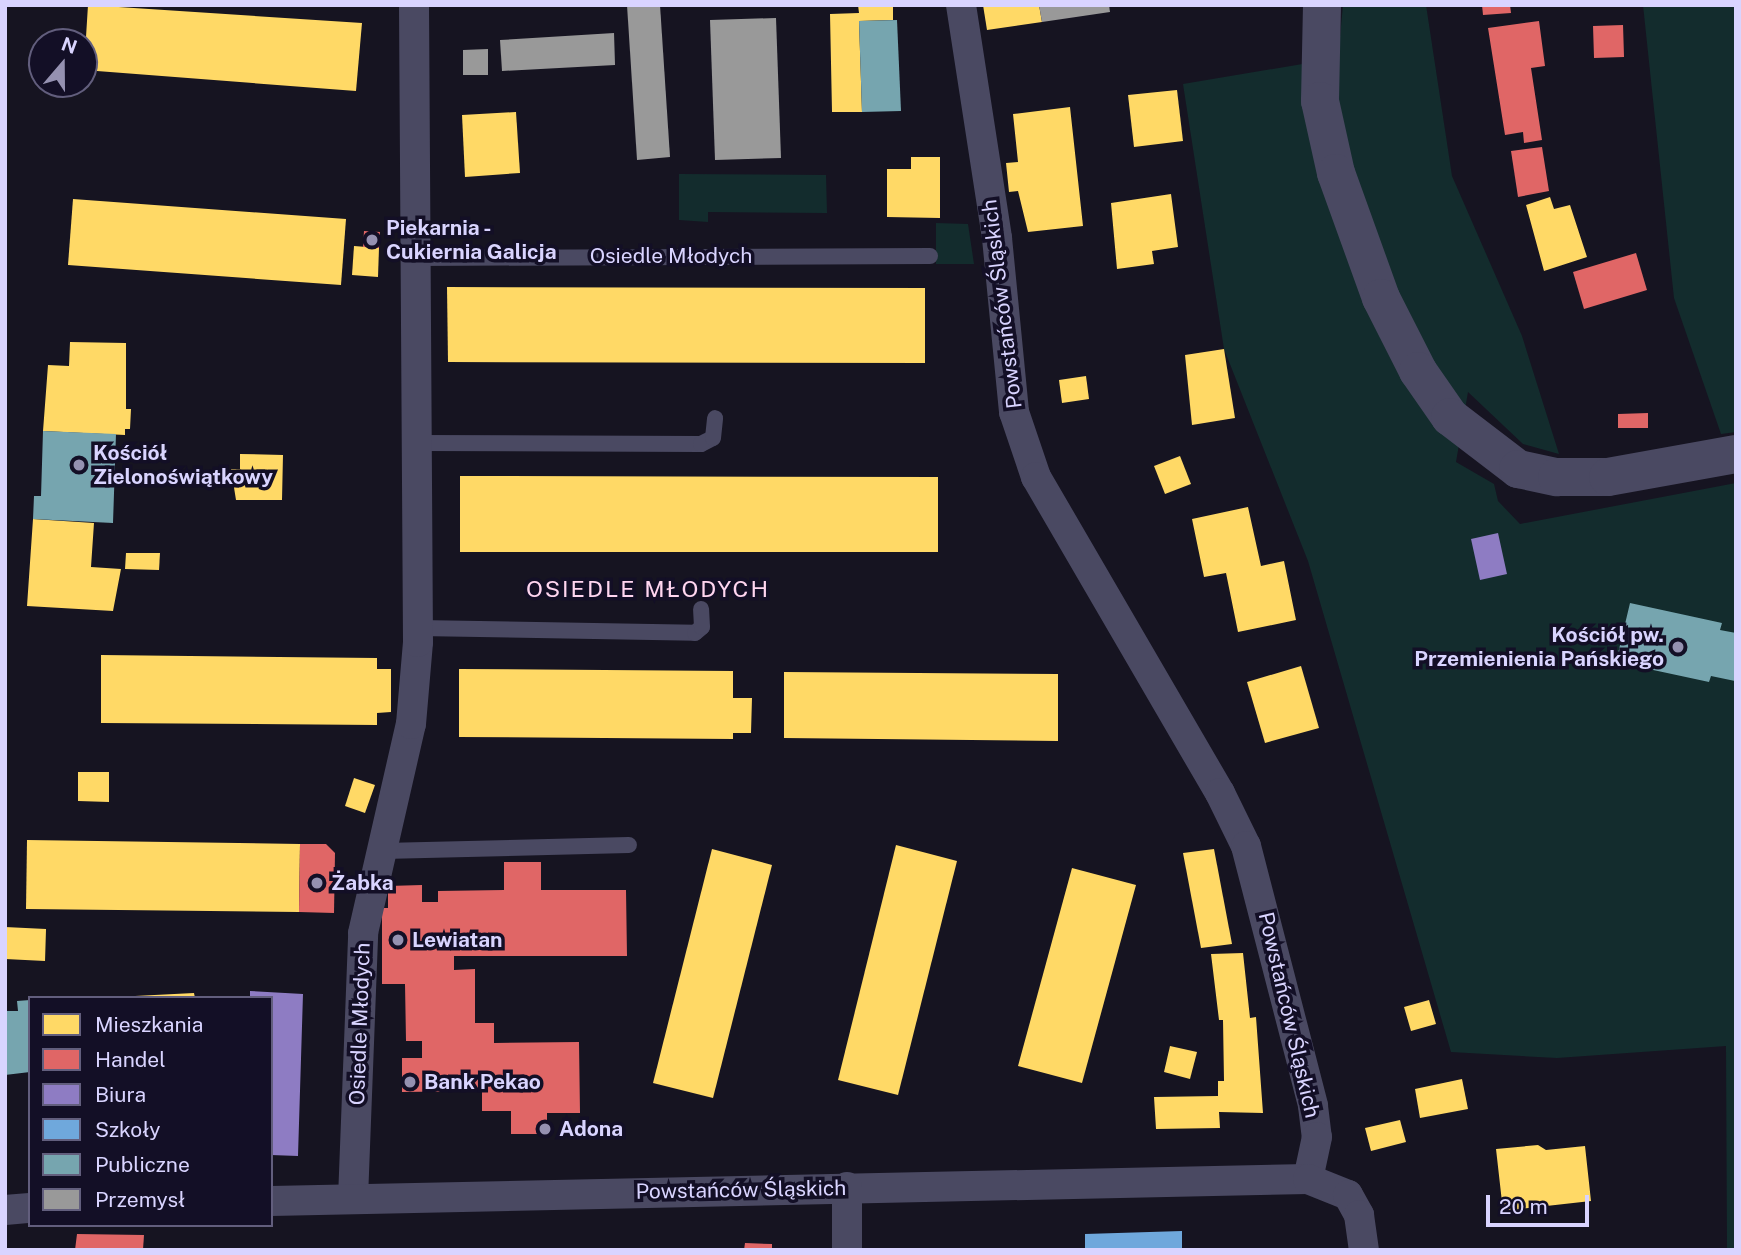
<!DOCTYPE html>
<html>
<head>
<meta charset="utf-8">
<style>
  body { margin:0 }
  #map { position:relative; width:1741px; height:1255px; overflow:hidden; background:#161421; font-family:"Public Sans",sans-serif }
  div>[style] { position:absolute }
  .green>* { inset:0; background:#132c2d }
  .homes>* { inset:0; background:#ffd966 }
  .shops>* { inset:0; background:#e06666 }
  .offices>* { inset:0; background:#8e7cc3 }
  .schools>* { inset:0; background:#6fa8dc }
  .public>* { inset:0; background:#76a5af }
  .industry>* { inset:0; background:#999 }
  .service>* { height:16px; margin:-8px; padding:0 8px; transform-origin:8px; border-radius:8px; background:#4a4962 }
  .minor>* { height:30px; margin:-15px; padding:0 15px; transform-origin:15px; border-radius:15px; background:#4a4962 }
  .tertiary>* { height:38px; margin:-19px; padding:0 19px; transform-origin:19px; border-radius:19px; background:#4a4962 }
  .dots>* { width:19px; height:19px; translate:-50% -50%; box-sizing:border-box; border:4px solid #130f26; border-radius:50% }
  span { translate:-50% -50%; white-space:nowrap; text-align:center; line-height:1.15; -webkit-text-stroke:7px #130f26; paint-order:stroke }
  .poi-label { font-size:21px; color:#d9d4ff; font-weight:700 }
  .left { translate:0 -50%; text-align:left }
  .right { translate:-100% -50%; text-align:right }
  .street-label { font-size:21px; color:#d9d4ff }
  .neighbourhood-label { font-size:23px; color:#ffd6f0; letter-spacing:2px }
  .frame { position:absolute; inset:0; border:7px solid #d9d4ff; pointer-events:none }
  .legend { position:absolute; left:28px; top:996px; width:245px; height:231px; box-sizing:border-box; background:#130f26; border:2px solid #625e7d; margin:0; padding:9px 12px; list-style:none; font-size:21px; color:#d9d4ff }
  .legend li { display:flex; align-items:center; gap:14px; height:35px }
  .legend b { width:35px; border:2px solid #625e7d }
  .north { position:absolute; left:28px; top:28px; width:70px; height:70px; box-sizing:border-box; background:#130f26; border:2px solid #625e7d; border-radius:50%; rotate:20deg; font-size:19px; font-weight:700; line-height:28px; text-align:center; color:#d9d4ff }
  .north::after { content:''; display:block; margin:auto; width:24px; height:32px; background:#9591b1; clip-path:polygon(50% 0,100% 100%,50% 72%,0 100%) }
  .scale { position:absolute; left:1486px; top:1195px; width:103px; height:32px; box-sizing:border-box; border:4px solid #d9d4ff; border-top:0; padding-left:9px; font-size:21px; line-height:24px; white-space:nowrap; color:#d9d4ff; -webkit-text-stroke:5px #130f26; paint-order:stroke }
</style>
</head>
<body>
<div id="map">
  <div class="green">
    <div style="clip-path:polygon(1343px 5px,1426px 5px,1452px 176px,1522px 336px,1559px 454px,1523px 444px,1468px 392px,1456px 462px,1494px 484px,1498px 501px,1520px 524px,1736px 483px,1736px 1250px,1727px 1250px,1726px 1046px,1557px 1058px,1451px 1052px,1308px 561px,1224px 349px,1183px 84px,1338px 58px)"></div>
    <div style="clip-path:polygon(1643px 5px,1736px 5px,1736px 432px,1721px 434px,1674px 298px)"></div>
    <div style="clip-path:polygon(679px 174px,826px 175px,827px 213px,708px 212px,708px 222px,679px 220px)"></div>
    <div style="clip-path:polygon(936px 223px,968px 224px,974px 264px,936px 264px)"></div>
  </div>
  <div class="homes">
    <div style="clip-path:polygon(88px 5px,362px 23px,356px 91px,84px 70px)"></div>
    <div style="clip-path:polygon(858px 5px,893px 5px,893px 20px,859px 21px,862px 112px,832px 112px,830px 14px,859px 13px)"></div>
    <div style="clip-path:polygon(983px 5px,1039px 5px,1042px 22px,987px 30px)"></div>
    <div style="clip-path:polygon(1177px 90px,1183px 141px,1134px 147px,1128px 95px)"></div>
    <div style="clip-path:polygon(1070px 107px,1083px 226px,1028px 232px,1018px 191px,1009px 192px,1006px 163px,1018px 162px,1013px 114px)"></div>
    <div style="clip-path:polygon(516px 112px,520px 173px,465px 177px,462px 115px)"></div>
    <div style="clip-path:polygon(911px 157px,940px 157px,940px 218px,887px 217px,887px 169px,911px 169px)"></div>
    <div style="clip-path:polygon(1171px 194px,1178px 247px,1152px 251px,1154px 264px,1117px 269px,1111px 203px)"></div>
    <div style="clip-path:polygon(1550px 197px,1554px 209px,1570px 205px,1587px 257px,1544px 271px,1526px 205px)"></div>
    <div style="clip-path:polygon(73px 199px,346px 219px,341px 285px,68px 265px)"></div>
    <div style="clip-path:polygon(354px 246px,379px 248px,378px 277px,352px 275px)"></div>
    <div style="clip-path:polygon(447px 287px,925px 288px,925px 363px,448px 362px)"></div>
    <div style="clip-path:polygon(70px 342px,126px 343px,126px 409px,131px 409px,130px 429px,125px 429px,125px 435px,43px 431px,48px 365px,69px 366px)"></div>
    <div style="clip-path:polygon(1224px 349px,1235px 418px,1192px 425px,1185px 355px)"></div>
    <div style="clip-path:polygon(1086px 376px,1089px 399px,1062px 403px,1059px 380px)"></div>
    <div style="clip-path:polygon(240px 454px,283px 455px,282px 500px,236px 500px,231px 469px,240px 469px)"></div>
    <div style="clip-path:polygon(1180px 456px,1191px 484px,1165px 494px,1154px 466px)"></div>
    <div style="clip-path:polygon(460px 476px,938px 477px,938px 552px,460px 552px)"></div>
    <div style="clip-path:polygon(1248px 507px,1261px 566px,1284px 561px,1296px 620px,1238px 632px,1226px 573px,1204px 577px,1192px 519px)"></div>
    <div style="clip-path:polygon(33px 519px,94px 523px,91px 567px,121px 569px,113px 611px,27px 606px)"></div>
    <div style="clip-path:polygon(126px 553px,160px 553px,159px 570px,125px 569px)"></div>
    <div style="clip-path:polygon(101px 655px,377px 658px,377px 669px,391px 669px,391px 712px,377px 713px,377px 725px,101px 723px)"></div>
    <div style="clip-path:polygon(1301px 666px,1319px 728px,1265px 743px,1247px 682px)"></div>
    <div style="clip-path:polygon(459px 669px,733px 671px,733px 698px,752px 698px,751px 733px,733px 733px,733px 739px,459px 737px)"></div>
    <div style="clip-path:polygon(784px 672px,1058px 674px,1058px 741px,784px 738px)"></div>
    <div style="clip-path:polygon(78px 772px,109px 772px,109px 802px,78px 801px)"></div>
    <div style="clip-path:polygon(354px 778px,375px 785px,365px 813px,345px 806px)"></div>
    <div style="clip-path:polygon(27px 840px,300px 844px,299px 912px,26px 909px)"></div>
    <div style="clip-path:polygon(896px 845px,957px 861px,898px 1095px,838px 1080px)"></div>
    <div style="clip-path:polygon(712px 849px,772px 865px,713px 1098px,653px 1083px)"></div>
    <div style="clip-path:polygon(1214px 849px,1232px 944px,1201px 948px,1183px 853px)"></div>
    <div style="clip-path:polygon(1072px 868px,1136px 885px,1082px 1083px,1018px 1066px)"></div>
    <div style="clip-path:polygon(5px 927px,46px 929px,45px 961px,5px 959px)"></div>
    <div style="clip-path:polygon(1243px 953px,1250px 1018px,1256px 1017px,1263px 1113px,1219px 1112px,1220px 1128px,1156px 1129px,1154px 1097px,1218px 1096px,1218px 1081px,1224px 1081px,1223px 1020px,1219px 1020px,1211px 954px)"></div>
    <div style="clip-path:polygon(194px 993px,195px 998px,135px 998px,135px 996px)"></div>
    <div style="clip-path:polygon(1429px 1000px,1436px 1024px,1411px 1031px,1404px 1007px)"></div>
    <div style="clip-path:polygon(1170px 1046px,1197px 1052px,1190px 1079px,1164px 1072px)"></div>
    <div style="clip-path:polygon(1462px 1079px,1468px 1109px,1420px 1118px,1415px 1089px)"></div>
    <div style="clip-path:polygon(1400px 1120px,1406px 1142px,1371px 1151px,1365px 1128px)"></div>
    <div style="clip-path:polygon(1538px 1145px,1546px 1150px,1585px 1146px,1591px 1201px,1503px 1211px,1496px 1149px)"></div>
  </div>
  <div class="shops">
    <div style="clip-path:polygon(1482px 5px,1510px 5px,1511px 13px,1483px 15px)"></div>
    <div style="clip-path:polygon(1539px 21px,1545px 66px,1531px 68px,1542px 140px,1524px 143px,1523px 132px,1505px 135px,1488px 28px)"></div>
    <div style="clip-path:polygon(1623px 25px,1624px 57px,1594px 58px,1593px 26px)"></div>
    <div style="clip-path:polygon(1542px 147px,1549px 191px,1518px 197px,1511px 151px)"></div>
    <div style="clip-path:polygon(364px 231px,380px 232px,379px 248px,363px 247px)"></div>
    <div style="clip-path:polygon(1636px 253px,1647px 290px,1584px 309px,1573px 272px)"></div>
    <div style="clip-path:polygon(1648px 413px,1648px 428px,1618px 428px,1618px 414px)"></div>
    <div style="clip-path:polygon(300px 844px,326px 844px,335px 853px,334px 913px,299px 912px)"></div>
    <div style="clip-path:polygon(504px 862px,541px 862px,541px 890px,626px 890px,627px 956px,454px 956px,454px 970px,475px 969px,475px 1023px,494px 1023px,494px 1043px,579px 1042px,580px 1113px,547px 1113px,547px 1134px,511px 1134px,511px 1111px,482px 1111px,482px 1091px,402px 1092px,402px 1058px,422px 1058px,422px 1041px,406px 1041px,405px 984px,382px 984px,382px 908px,388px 908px,388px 886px,422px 885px,422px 902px,438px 902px,438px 891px,504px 890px)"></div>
    <div style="clip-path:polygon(77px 1234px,144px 1235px,143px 1250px,75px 1250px)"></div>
    <div style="clip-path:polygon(745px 1243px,772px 1244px,772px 1250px,744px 1250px)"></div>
  </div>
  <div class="offices">
    <div style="clip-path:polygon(1498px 533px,1507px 574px,1480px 580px,1471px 539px)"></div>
    <div style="clip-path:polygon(250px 991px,303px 994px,298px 1156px,271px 1155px,271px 998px,250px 998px)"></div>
  </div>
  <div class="schools">
    <div style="clip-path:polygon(1182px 1231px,1182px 1250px,1085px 1250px,1085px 1234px)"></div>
  </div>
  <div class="public">
    <div style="clip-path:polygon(897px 20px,901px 111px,862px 112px,859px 21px)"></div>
    <div style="clip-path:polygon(43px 431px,116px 434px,113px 523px,33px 519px,34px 496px,41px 496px)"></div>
    <div style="clip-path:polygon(1630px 603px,1722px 623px,1720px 630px,1736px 633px,1735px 681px,1711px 676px,1709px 682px,1616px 662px)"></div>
    <div style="clip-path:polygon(30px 1000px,30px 1072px,5px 1075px,5px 1011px,18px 1011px,17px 1001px)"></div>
  </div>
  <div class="industry">
    <div style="clip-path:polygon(627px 5px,660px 5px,670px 157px,637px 160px)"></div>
    <div style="clip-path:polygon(1039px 5px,1109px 5px,1110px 12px,1042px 22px)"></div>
    <div style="clip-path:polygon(776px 18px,781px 158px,715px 160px,710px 20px)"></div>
    <div style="clip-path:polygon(614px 33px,615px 65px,502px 71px,500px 40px)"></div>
    <div style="clip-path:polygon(488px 49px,488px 75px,463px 75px,463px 50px)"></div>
  </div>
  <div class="service">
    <div style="left:412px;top:258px;width:518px;rotate:-0.22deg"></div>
    <div style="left:417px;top:443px;width:284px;rotate:0.2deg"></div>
    <div style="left:701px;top:444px;width:13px;rotate:-27deg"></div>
    <div style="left:713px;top:438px;width:20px;rotate:-84deg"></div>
    <div style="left:418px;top:628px;width:277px;rotate:1deg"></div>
    <div style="left:695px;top:633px;width:9px;rotate:-41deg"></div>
    <div style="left:702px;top:627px;width:18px;rotate:-93deg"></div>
    <div style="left:383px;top:851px;width:246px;rotate:-1.4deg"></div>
  </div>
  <div class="minor">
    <div style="left:961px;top:5px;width:236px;rotate:81.2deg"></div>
    <div style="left:997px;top:238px;width:175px;rotate:84.4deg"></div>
    <div style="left:1014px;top:412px;width:69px;rotate:71.3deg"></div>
    <div style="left:1036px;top:477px;width:366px;rotate:59.8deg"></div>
    <div style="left:1220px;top:793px;width:59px;rotate:63.9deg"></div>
    <div style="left:1246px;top:846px;width:268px;rotate:75.5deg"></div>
    <div style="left:1313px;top:1106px;width:31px;rotate:83deg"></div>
    <div style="left:1317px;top:1137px;width:43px;rotate:102.1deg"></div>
    <div style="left:353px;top:1199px;width:266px;rotate:-87.8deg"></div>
    <div style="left:363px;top:933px;width:214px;rotate:-77.1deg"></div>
    <div style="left:411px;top:724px;width:82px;rotate:-85.1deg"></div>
    <div style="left:418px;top:642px;width:637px;rotate:-90.36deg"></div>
    <div style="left:271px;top:1201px;width:1037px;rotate:-1.22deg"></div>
    <div style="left:1308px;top:1179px;width:43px;rotate:21.8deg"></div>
    <div style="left:1348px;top:1195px;width:23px;rotate:61deg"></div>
    <div style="left:1359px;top:1215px;width:35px;rotate:82deg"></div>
    <div style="left:5px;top:1210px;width:25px;rotate:-5deg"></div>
    <div style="left:847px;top:1250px;width:63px;rotate:-90deg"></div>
  </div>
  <div class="tertiary">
    <div style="left:1322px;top:5px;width:96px;rotate:91.2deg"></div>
    <div style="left:1320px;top:101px;width:74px;rotate:77.5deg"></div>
    <div style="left:1336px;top:173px;width:133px;rotate:70.2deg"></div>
    <div style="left:1381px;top:298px;width:82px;rotate:63.1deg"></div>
    <div style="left:1418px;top:371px;width:56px;rotate:55.2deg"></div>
    <div style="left:1450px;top:417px;width:86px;rotate:37.4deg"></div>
    <div style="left:1518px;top:469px;width:40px;rotate:12deg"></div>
    <div style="left:1557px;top:477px;width:51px"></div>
    <div style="left:1608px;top:477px;width:130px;rotate:-10.2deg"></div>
  </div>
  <div class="dots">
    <div style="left:372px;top:240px;background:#9591b1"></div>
    <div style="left:79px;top:465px;background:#9591b1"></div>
    <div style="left:1678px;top:647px;background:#9591b1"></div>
    <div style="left:317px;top:883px;background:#9591b1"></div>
    <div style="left:398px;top:940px;background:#9591b1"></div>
    <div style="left:410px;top:1082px;background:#9591b1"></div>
    <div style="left:545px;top:1129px;background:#9591b1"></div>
  </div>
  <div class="poi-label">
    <span class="left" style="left:386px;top:240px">Piekarnia -<br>Cukiernia Galicja</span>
    <span class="left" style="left:93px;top:465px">Kościół<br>Zielonoświątkowy</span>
    <span class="right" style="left:1664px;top:647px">Kościół pw.<br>Przemienienia Pańskiego</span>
    <span class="left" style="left:331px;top:883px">Żabka</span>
    <span class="left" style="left:412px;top:940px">Lewiatan</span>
    <span class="left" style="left:424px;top:1082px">Bank Pekao</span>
    <span class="left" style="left:559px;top:1129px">Adona</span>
  </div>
  <div class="street-label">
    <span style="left:671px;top:256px">Osiedle Młodych</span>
    <span style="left:1002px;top:304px;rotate:-97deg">Powstańców Śląskich</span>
    <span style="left:1289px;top:1015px;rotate:77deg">Powstańców Śląskich</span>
    <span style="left:360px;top:1024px;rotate:-88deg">Osiedle Młodych</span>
    <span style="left:741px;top:1190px;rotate:-1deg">Powstańców Śląskich</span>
  </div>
  <div class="neighbourhood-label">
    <span style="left:648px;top:589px">OSIEDLE MŁODYCH</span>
  </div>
  <div class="frame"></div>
  <ul class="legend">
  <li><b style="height:19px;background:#ffd966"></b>Mieszkania</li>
  <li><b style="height:19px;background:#e06666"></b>Handel</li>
  <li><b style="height:19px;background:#8e7cc3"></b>Biura</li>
  <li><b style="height:19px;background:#6fa8dc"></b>Szkoły</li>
  <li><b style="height:19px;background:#76a5af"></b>Publiczne</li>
  <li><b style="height:19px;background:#999"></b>Przemysł</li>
  </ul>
  <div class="north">N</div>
  <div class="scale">20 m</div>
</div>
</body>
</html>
